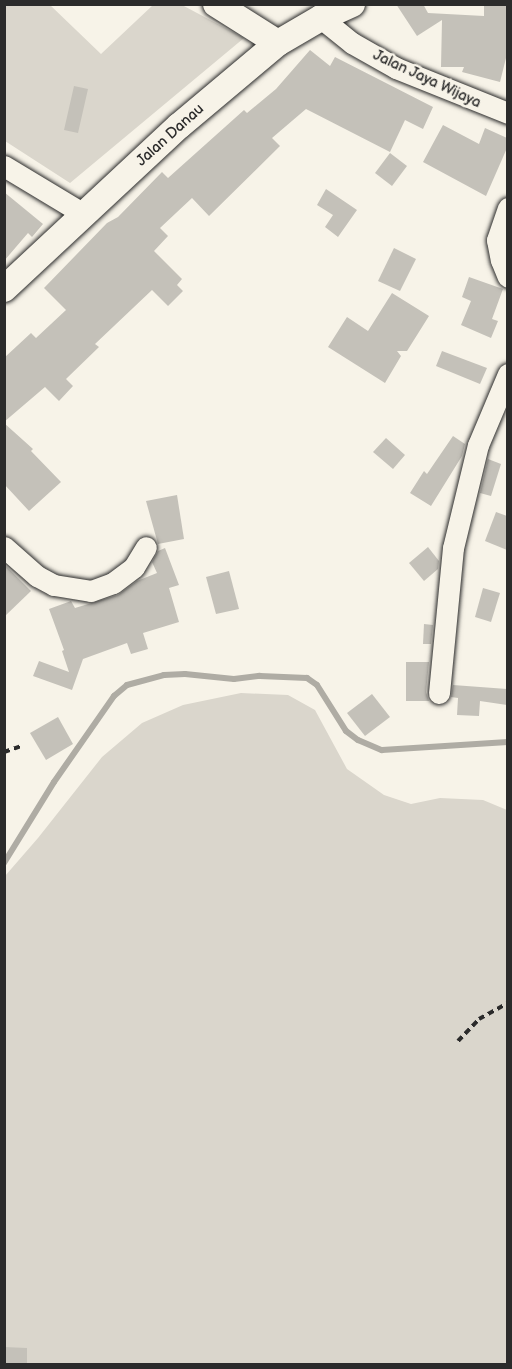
<!DOCTYPE html>
<html>
<head>
<meta charset="utf-8">
<style>
  body { margin:0 }
  #map { position:relative; width:512px; height:1369px; overflow:hidden; background:#f7f3e8; font-family:"Balsamiq Sans",sans-serif }
  div>[style] { position:absolute }
  .green>* { inset:0; background:#dad6cc }
  .stream>* { height:6px; margin:-3px; padding:0 3px; transform-origin:3px; border-radius:3px; background:#afaca4 }
  .building>* { inset:0; background:#c4c1b9 }
  .path>* { height:4px; margin-top:-2px; transform-origin:0; background:repeating-linear-gradient(90deg,#2b2b2b 0 6px,transparent 0 10.5px) }
  .roads { filter:drop-shadow(0 0 2px #2b2b2b) drop-shadow(0 0 2px #2b2b2b) }
  .minor>* { height:21px; margin:-10.5px; padding:0 10.5px; transform-origin:10.5px; border-radius:10.5px; background:#f7f3e8 }
  .tertiary>* { height:26px; margin:-13px; padding:0 13px; transform-origin:13px; border-radius:13px; background:#f7f3e8 }
  span { translate:-50% -50%; white-space:nowrap; text-align:center; line-height:1.15; -webkit-text-stroke:5px #f7f3e8; paint-order:stroke }
  .street-label { font-size:15px; color:#2b2b2b }
  .frame { position:absolute; inset:0; border:6px solid #2b2b2b; pointer-events:none }
</style>
</head>
<body>
<div id="map">
  <div class="green">
    <div style="clip-path:polygon(4px 5px,50px 5px,101px 54px,153px 5px,182px 5px,244px 38px,70px 183px,5px 141px)"></div>
    <div style="clip-path:polygon(241px 693px,288px 695px,315px 710px,347px 769px,384px 795px,411px 804px,440px 798px,483px 800px,507px 810px,507px 1364px,5px 1364px,5px 876px,38px 838px,102px 757px,142px 723px,183px 705px)"></div>
  </div>
  <div class="stream">
    <div style="left:4px;top:863px;width:95px;rotate:-58.3deg"></div>
    <div style="left:54px;top:782px;width:105px;rotate:-55.1deg"></div>
    <div style="left:114px;top:696px;width:17px;rotate:-40deg"></div>
    <div style="left:127px;top:685px;width:38px;rotate:-15deg"></div>
    <div style="left:164px;top:675px;width:21px;rotate:-3deg"></div>
    <div style="left:185px;top:674px;width:49px;rotate:5.8deg"></div>
    <div style="left:234px;top:679px;width:26px;rotate:-7deg"></div>
    <div style="left:260px;top:676px;width:47px;rotate:2.4deg"></div>
    <div style="left:307px;top:678px;width:12px;rotate:35deg"></div>
    <div style="left:317px;top:685px;width:54px;rotate:57.8deg"></div>
    <div style="left:346px;top:731px;width:15px;rotate:37deg"></div>
    <div style="left:358px;top:740px;width:26px;rotate:23deg"></div>
    <div style="left:382px;top:750px;width:126px;rotate:-3.6deg"></div>
  </div>
  <div class="building">
    <div style="clip-path:polygon(396px 4px,423px 4px,428px 13px,484px 16px,484px 4px,506px 4px,507px 54px,500px 82px,462px 72px,464px 67px,441px 67px,442px 20px,417px 36px)"></div>
    <div style="clip-path:polygon(310px 50px,330px 66px,335px 57px,433px 107px,423px 129px,405px 120px,390px 152px,306px 109px,272px 138px,280px 146px,209px 216px,192px 198px,160px 228px,168px 236px,154px 251px,182px 279px,177px 285px,183px 291px,168px 306px,152px 290px,95px 344px,99px 347px,66px 379px,73px 386px,59px 401px,45px 387px,4px 422px,4px 358px,31px 333px,36px 338px,66px 310px,44px 288px,107px 223px,118px 217px,162px 172px,168px 178px,244px 110px,247px 113px,276px 89px)"></div>
    <div style="clip-path:polygon(74px 86px,88px 89px,78px 133px,64px 130px)"></div>
    <div style="clip-path:polygon(443px 125px,479px 144px,485px 128px,507px 138px,507px 148px,486px 196px,423px 162px)"></div>
    <div style="clip-path:polygon(390px 153px,407px 166px,392px 186px,375px 173px)"></div>
    <div style="clip-path:polygon(326px 189px,357px 210px,338px 237px,325px 227px,333px 215px,317px 205px)"></div>
    <div style="clip-path:polygon(4px 192px,43px 224px,32px 237px,28px 233px,4px 261px)"></div>
    <div style="clip-path:polygon(394px 248px,416px 259px,400px 291px,378px 281px)"></div>
    <div style="clip-path:polygon(469px 277px,503px 289px,492px 319px,498px 321px,491px 338px,461px 325px,471px 301px,462px 297px)"></div>
    <div style="clip-path:polygon(392px 293px,429px 316px,407px 351px,397px 351px,401px 356px,385px 383px,328px 347px,347px 317px,368px 331px)"></div>
    <div style="clip-path:polygon(442px 351px,487px 368px,480px 384px,436px 366px)"></div>
    <div style="clip-path:polygon(4px 423px,33px 449px,31px 451px,61px 482px,29px 511px,4px 484px)"></div>
    <div style="clip-path:polygon(453px 436px,465px 444px,462px 456px,431px 506px,410px 493px,424px 471px,427px 474px)"></div>
    <div style="clip-path:polygon(386px 438px,405px 455px,393px 469px,373px 452px)"></div>
    <div style="clip-path:polygon(488px 459px,501px 464px,491px 496px,480px 493px)"></div>
    <div style="clip-path:polygon(177px 495px,184px 539px,158px 544px,146px 501px)"></div>
    <div style="clip-path:polygon(496px 512px,507px 516px,507px 550px,485px 541px)"></div>
    <div style="clip-path:polygon(428px 547px,439px 561px,438px 569px,424px 581px,409px 563px)"></div>
    <div style="clip-path:polygon(165px 548px,179px 585px,169px 588px,179px 622px,143px 633px,148px 649px,131px 654px,127px 643px,83px 659px,72px 690px,33px 676px,39px 661px,69px 672px,62px 651px,64px 650px,49px 609px,71px 601px,75px 608px,118px 595px,137px 581px,157px 573px,152px 562px,158px 551px)"></div>
    <div style="clip-path:polygon(4px 564px,31px 591px,4px 617px)"></div>
    <div style="clip-path:polygon(229px 571px,239px 609px,216px 614px,206px 577px)"></div>
    <div style="clip-path:polygon(483px 588px,500px 593px,491px 622px,475px 617px)"></div>
    <div style="clip-path:polygon(424px 624px,433px 625px,431px 644px,423px 644px)"></div>
    <div style="clip-path:polygon(406px 662px,429px 662px,426px 692px,429px 701px,406px 701px)"></div>
    <div style="clip-path:polygon(453px 685px,507px 689px,507px 705px,480px 701px,479px 716px,457px 715px,458px 698px,451px 697px)"></div>
    <div style="clip-path:polygon(372px 694px,390px 717px,365px 736px,347px 713px)"></div>
    <div style="clip-path:polygon(58px 717px,73px 744px,46px 760px,30px 733px)"></div>
    <div style="clip-path:polygon(4px 1347px,27px 1348px,27px 1365px,4px 1365px)"></div>
  </div>
  <div class="path">
    <div style="left:4px;top:752px;width:18px;rotate:-19deg"></div>
    <div style="left:458px;top:1041px;width:30px;rotate:-46deg"></div>
    <div style="left:479px;top:1019px;width:33px;rotate:-29deg"></div>
  </div>
  <div class="roads">
    <div class="minor">
      <div style="left:321px;top:18px;width:40px;rotate:39deg"></div>
      <div style="left:352px;top:43px;width:51px;rotate:29.6deg"></div>
      <div style="left:396px;top:68px;width:121px;rotate:21.9deg"></div>
      <div style="left:4px;top:166px;width:93px;rotate:31deg"></div>
      <div style="left:508px;top:208px;width:34px;rotate:109deg"></div>
      <div style="left:497px;top:240px;width:20px;rotate:79deg"></div>
      <div style="left:501px;top:260px;width:18px;rotate:68deg"></div>
      <div style="left:4px;top:547px;width:44px;rotate:41.3deg"></div>
      <div style="left:37px;top:576px;width:19px;rotate:28deg"></div>
      <div style="left:54px;top:585px;width:37px;rotate:9deg"></div>
      <div style="left:91px;top:591px;width:23px;rotate:-20deg"></div>
      <div style="left:113px;top:583px;width:26px;rotate:-37deg"></div>
      <div style="left:134px;top:567px;width:23px;rotate:-59deg"></div>
      <div style="left:439px;top:693px;width:146px;rotate:-84.5deg"></div>
      <div style="left:453px;top:548px;width:106px;rotate:-76.4deg"></div>
      <div style="left:478px;top:445px;width:77px;rotate:-67.1deg"></div>
    </div>
    <div class="tertiary">
      <div style="left:216px;top:4px;width:73px;rotate:32.2deg"></div>
      <div style="left:4px;top:289px;width:239px;rotate:-43deg"></div>
      <div style="left:179px;top:126px;width:129px;rotate:-40deg"></div>
      <div style="left:278px;top:43px;width:50px;rotate:-30.2deg"></div>
      <div style="left:321px;top:18px;width:34px;rotate:-24deg"></div>
    </div>
  </div>
  <div class="street-label">
    <span style="left:427px;top:79px;rotate:25deg">Jalan Jaya Wijaya</span>
    <span style="left:170px;top:135px;rotate:-42deg">Jalan Danau</span>
  </div>
  <div class="frame"></div>
</div>
</body>
</html>
